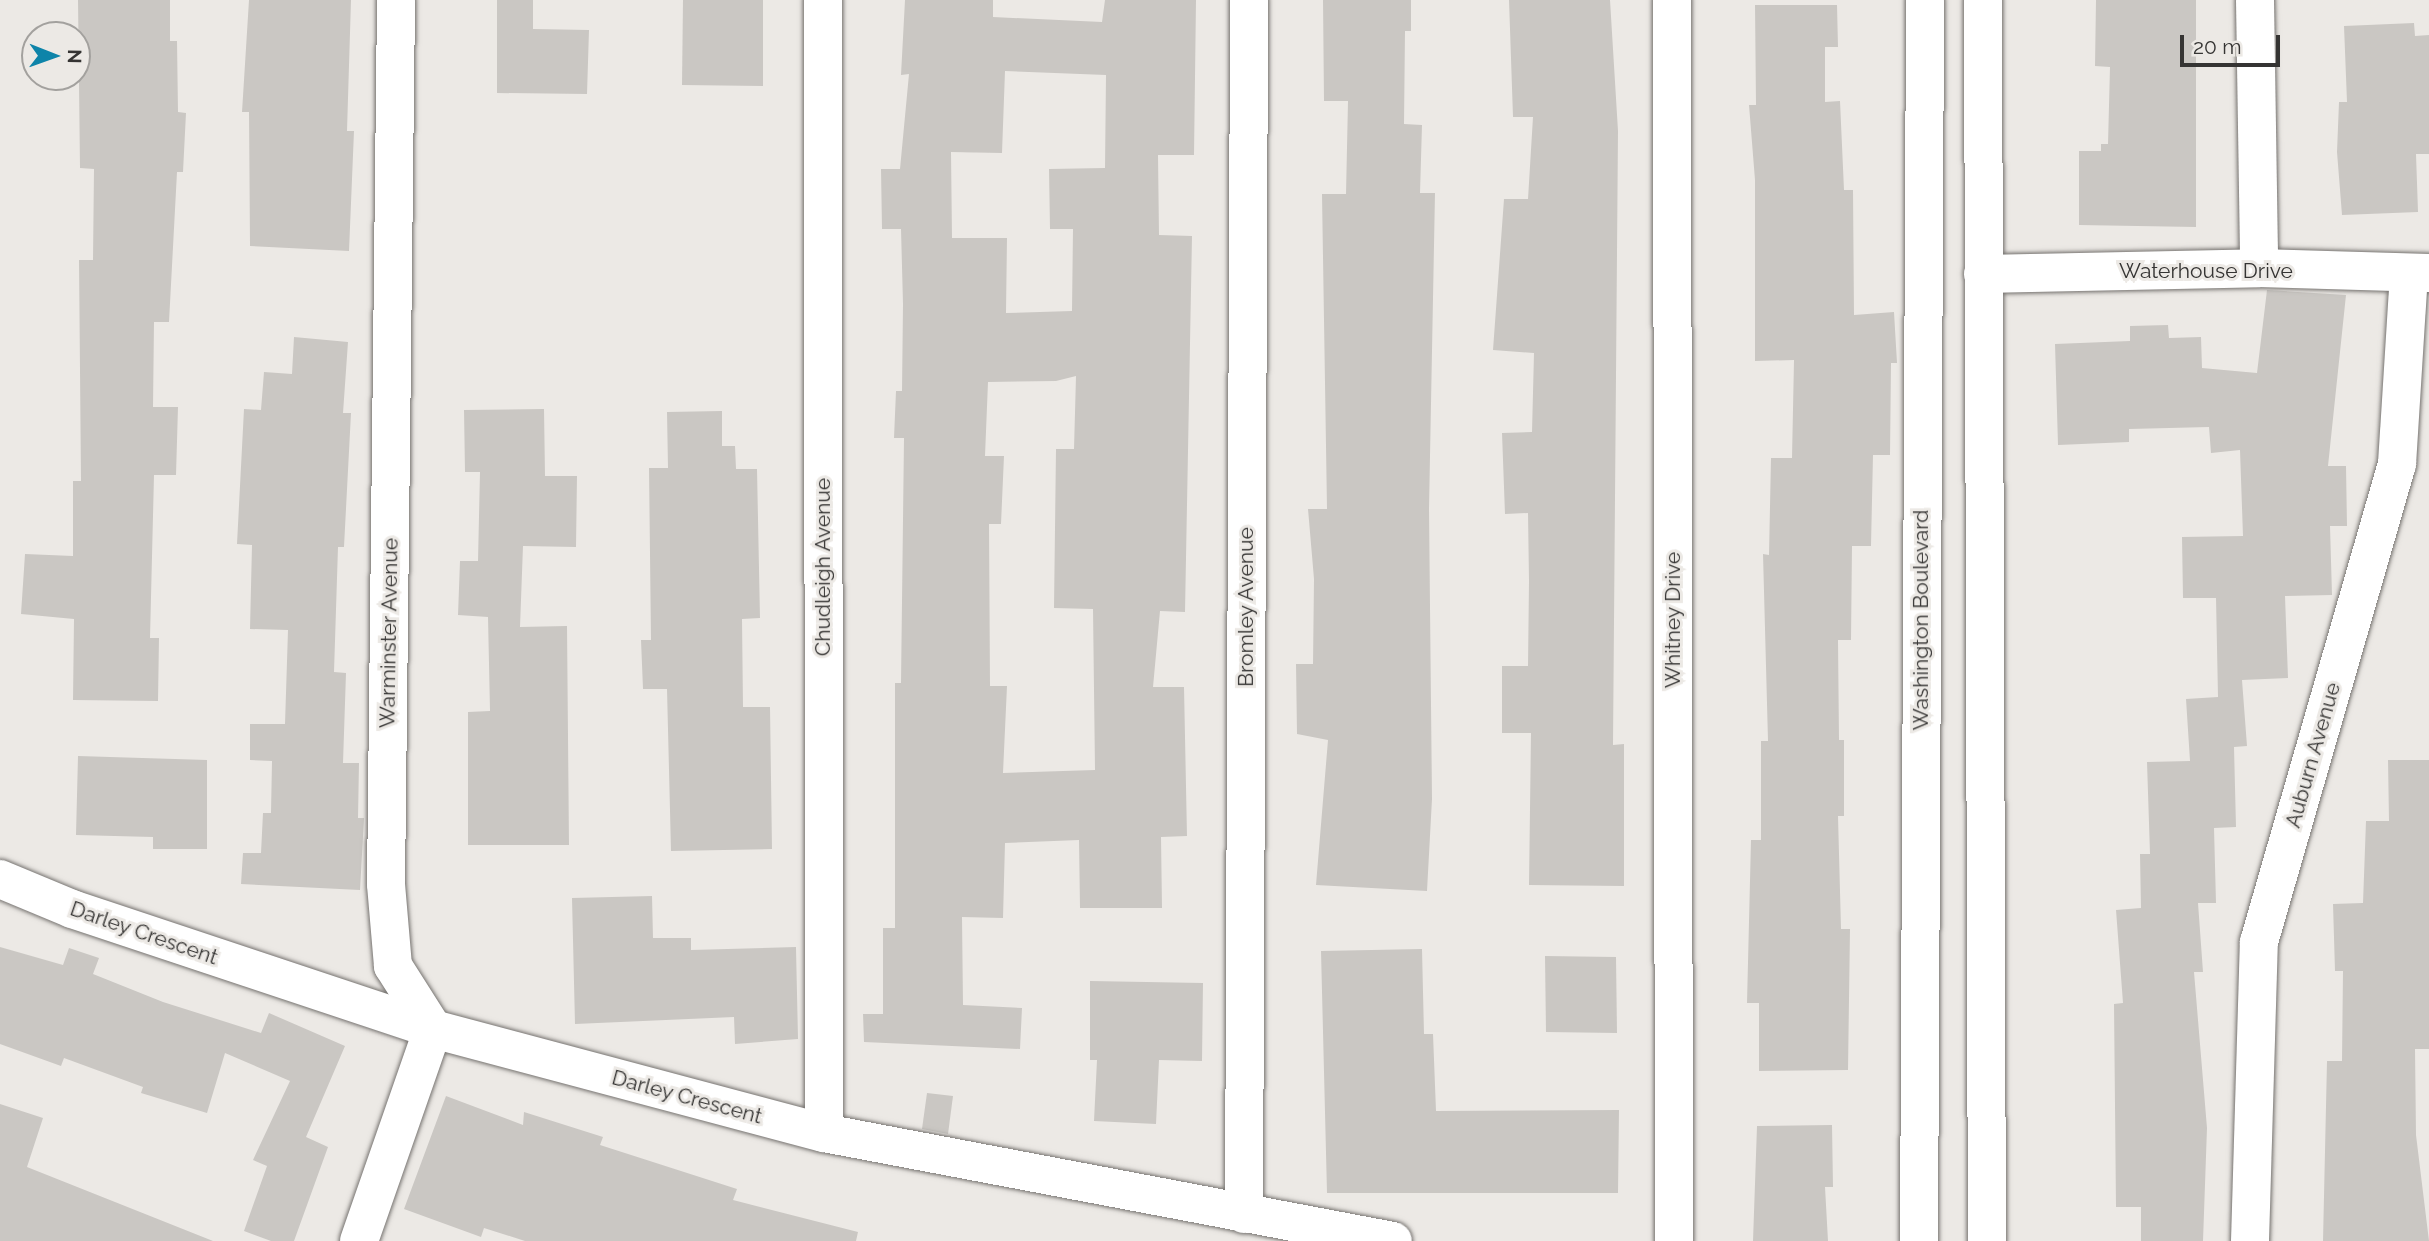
<!DOCTYPE html>
<html>
<head>
<meta charset="utf-8">
<style>
  body { margin:0 }
  #map { position:relative; width:2429px; height:1241px; overflow:hidden; background:#ece9e5; font-family:Raleway,sans-serif }
  div>[style] { position:absolute }
  .building>* { inset:0; background:#cac7c3 }
  .roads { filter:drop-shadow(0 0 2px #767370) drop-shadow(0 0 2px #767370) }
  .minor>* { height:38px; margin:-19px; padding:0 19px; transform-origin:19px; border-radius:19px; background:#fff }
  .highway>* { height:38px; margin:-19px; padding:0 19px; transform-origin:19px; border-radius:19px; background:#fff }
  span { translate:-50% -50%; white-space:nowrap; text-align:center; line-height:1.15; -webkit-text-stroke:6px #ece9e5; paint-order:stroke }
  .street-label { font-size:21px; color:#353433 }
  .north { position:absolute; left:21px; top:21px; width:70px; height:70px; box-sizing:border-box; background:#ece9e5; border:2px solid #a3a19e; border-radius:50%; rotate:91deg; font-size:19px; font-weight:700; line-height:28px; text-align:center; color:#353433 }
  .north::after { content:''; display:block; margin:auto; width:24px; height:32px; background:#0e84a9; clip-path:polygon(50% 0,100% 100%,50% 72%,0 100%) }
  .scale { position:absolute; left:2180px; top:35px; width:100px; height:32px; box-sizing:border-box; border:4px solid #353433; border-top:0; padding-left:9px; font-size:21px; line-height:24px; white-space:nowrap; color:#353433; -webkit-text-stroke:5px #ece9e5; paint-order:stroke }
</style>
</head>
<body>
<div id="map">
  <div class="building">
    <div style="clip-path:polygon(78px 0,170px 0,170px 41px,177px 41px,178px 112px,186px 113px,183px 172px,177px 172px,169px 322px,154px 322px,153px 407px,178px 407px,176px 475px,154px 475px,150px 638px,159px 638px,158px 701px,73px 700px,74px 619px,21px 614px,25px 554px,73px 556px,73px 481px,81px 481px,79px 260px,93px 260px,94px 169px,80px 168px)"></div>
    <div style="clip-path:polygon(249px 0,351px 0,347px 131px,354px 131px,349px 251px,250px 246px,249px 112px,242px 112px)"></div>
    <div style="clip-path:polygon(497px 0,533px 0,533px 29px,589px 30px,587px 94px,497px 93px)"></div>
    <div style="clip-path:polygon(683px 0,763px 0,763px 86px,682px 85px)"></div>
    <div style="clip-path:polygon(evenodd,905px 0,993px 0,993px 17px,1102px 22px,1105px 0,1196px 0,1194px 155px,1158px 155px,1159px 235px,1192px 236px,1185px 612px,1160px 611px,1153px 687px,1184px 687px,1187px 836px,1161px 837px,1162px 908px,1080px 908px,1079px 840px,1005px 843px,1003px 918px,962px 917px,963px 1005px,1022px 1008px,1020px 1049px,864px 1042px,863px 1014px,883px 1014px,883px 928px,895px 928px,895px 683px,901px 683px,904px 438px,894px 438px,896px 391px,902px 391px,903px 304px,901px 229px,882px 229px,881px 169px,900px 169px,909px 74px,901px 75px,905px 0,1005px 71px,1106px 75px,1105px 168px,1049px 169px,1050px 229px,1073px 229px,1072px 311px,1006px 313px,1007px 238px,952px 238px,951px 152px,1002px 153px,1005px 71px,905px 0,1076px 376px,1074px 449px,1056px 449px,1054px 608px,1093px 609px,1095px 770px,1003px 773px,1007px 686px,990px 686px,989px 524px,1001px 524px,1004px 456px,985px 456px,988px 382px,1056px 381px,1076px 376px)"></div>
    <div style="clip-path:polygon(1323px 0,1411px 0,1411px 31px,1405px 31px,1404px 124px,1422px 125px,1420px 193px,1435px 193px,1429px 509px,1432px 799px,1427px 891px,1316px 885px,1328px 740px,1297px 734px,1296px 664px,1313px 664px,1314px 579px,1308px 509px,1327px 509px,1322px 194px,1346px 194px,1348px 101px,1324px 101px)"></div>
    <div style="clip-path:polygon(1509px 0,1610px 0,1618px 131px,1613px 745px,1624px 744px,1624px 886px,1529px 885px,1531px 733px,1502px 733px,1502px 666px,1528px 666px,1529px 581px,1528px 513px,1505px 514px,1502px 433px,1532px 432px,1534px 353px,1493px 350px,1504px 199px,1528px 199px,1533px 117px,1513px 117px)"></div>
    <div style="clip-path:polygon(2096px 0,2196px 0,2196px 227px,2079px 225px,2079px 151px,2101px 151px,2101px 144px,2108px 144px,2110px 67px,2095px 66px)"></div>
    <div style="clip-path:polygon(1755px 5px,1837px 5px,1838px 47px,1825px 47px,1825px 102px,1840px 101px,1844px 190px,1853px 190px,1854px 315px,1894px 312px,1897px 363px,1891px 363px,1890px 455px,1873px 455px,1871px 546px,1852px 546px,1851px 640px,1838px 640px,1839px 740px,1844px 740px,1844px 816px,1838px 816px,1841px 929px,1850px 929px,1848px 1070px,1759px 1071px,1759px 1003px,1747px 1003px,1751px 840px,1761px 840px,1761px 741px,1768px 741px,1763px 554px,1769px 555px,1771px 458px,1792px 458px,1794px 360px,1755px 361px,1755px 180px,1749px 105px,1756px 105px)"></div>
    <div style="clip-path:polygon(2414px 23px,2415px 36px,2429px 35px,2429px 154px,2416px 154px,2418px 212px,2342px 215px,2337px 152px,2339px 102px,2347px 102px,2344px 26px)"></div>
    <div style="clip-path:polygon(2267px 290px,2346px 295px,2328px 466px,2346px 466px,2347px 526px,2330px 526px,2332px 595px,2285px 596px,2288px 678px,2242px 680px,2247px 746px,2234px 747px,2236px 827px,2214px 828px,2216px 903px,2198px 903px,2203px 972px,2194px 972px,2207px 1128px,2203px 1241px,2141px 1241px,2141px 1207px,2116px 1207px,2114px 1004px,2123px 1003px,2116px 910px,2141px 908px,2140px 854px,2150px 854px,2147px 762px,2190px 761px,2186px 699px,2218px 697px,2216px 598px,2183px 598px,2182px 537px,2243px 536px,2240px 450px,2211px 453px,2209px 427px,2129px 429px,2129px 442px,2058px 445px,2055px 344px,2130px 341px,2130px 326px,2168px 325px,2169px 338px,2201px 337px,2202px 368px,2257px 373px)"></div>
    <div style="clip-path:polygon(294px 337px,348px 342px,343px 413px,351px 413px,344px 547px,338px 547px,334px 672px,346px 673px,343px 763px,359px 763px,358px 818px,364px 818px,360px 890px,241px 884px,243px 853px,261px 853px,263px 813px,271px 813px,272px 761px,250px 760px,250px 724px,285px 724px,288px 630px,250px 629px,252px 545px,237px 544px,244px 409px,261px 410px,264px 372px,292px 374px)"></div>
    <div style="clip-path:polygon(544px 409px,545px 476px,577px 476px,576px 547px,523px 546px,520px 627px,567px 626px,569px 845px,468px 845px,468px 712px,490px 711px,488px 617px,458px 615px,460px 561px,478px 561px,480px 472px,465px 472px,464px 410px)"></div>
    <div style="clip-path:polygon(722px 411px,722px 446px,735px 446px,736px 469px,757px 469px,760px 618px,742px 619px,743px 707px,770px 707px,772px 849px,671px 851px,667px 689px,643px 689px,641px 640px,651px 640px,649px 468px,668px 468px,667px 412px)"></div>
    <div style="clip-path:polygon(78px 756px,207px 760px,207px 849px,153px 849px,153px 837px,76px 835px)"></div>
    <div style="clip-path:polygon(2388px 760px,2429px 760px,2429px 1049px,2415px 1049px,2416px 1135px,2429px 1241px,2323px 1241px,2327px 1061px,2342px 1061px,2343px 971px,2335px 971px,2333px 904px,2363px 903px,2366px 821px,2389px 821px)"></div>
    <div style="clip-path:polygon(652px 896px,653px 938px,691px 938px,691px 950px,796px 947px,798px 1039px,735px 1044px,734px 1017px,575px 1024px,572px 898px)"></div>
    <div style="clip-path:polygon(0 947px,63px 965px,69px 948px,99px 958px,93px 974px,163px 1002px,261px 1033px,269px 1013px,345px 1046px,306px 1137px,328px 1147px,294px 1241px,271px 1241px,244px 1231px,267px 1166px,253px 1160px,290px 1081px,225px 1053px,207px 1113px,141px 1093px,143px 1087px,64px 1058px,61px 1066px,0 1044px)"></div>
    <div style="clip-path:polygon(1422px 949px,1424px 1034px,1433px 1034px,1436px 1111px,1619px 1110px,1618px 1193px,1327px 1193px,1321px 951px)"></div>
    <div style="clip-path:polygon(1545px 956px,1616px 957px,1617px 1033px,1546px 1032px)"></div>
    <div style="clip-path:polygon(1090px 981px,1203px 983px,1202px 1061px,1159px 1060px,1156px 1124px,1094px 1121px,1097px 1060px,1090px 1060px)"></div>
    <div style="clip-path:polygon(927px 1093px,953px 1096px,948px 1134px,922px 1129px)"></div>
    <div style="clip-path:polygon(446px 1096px,523px 1125px,524px 1112px,603px 1137px,600px 1145px,737px 1189px,733px 1200px,858px 1232px,856px 1241px,525px 1241px,484px 1228px,481px 1237px,404px 1209px)"></div>
    <div style="clip-path:polygon(0 1104px,43px 1118px,27px 1167px,213px 1241px,0 1241px)"></div>
    <div style="clip-path:polygon(1832px 1125px,1833px 1187px,1825px 1187px,1828px 1241px,1753px 1241px,1757px 1126px)"></div>
  </div>
  <div class="roads">
    <div class="minor">
      <div style="left:823px;top:0;width:1133px;rotate:89.95deg"></div>
      <div style="left:1672px;top:0;width:1241px;rotate:89.91deg"></div>
      <div style="left:2255px;top:0;width:268px;rotate:89.1deg"></div>
      <div style="left:1983px;top:274px;width:276px;rotate:-1.2deg"></div>
      <div style="left:2259px;top:268px;width:170px;rotate:1.7deg"></div>
      <div style="left:0;top:879px;width:78px;rotate:22.6deg"></div>
      <div style="left:72px;top:909px;width:380px;rotate:18.4deg"></div>
      <div style="left:433px;top:1029px;width:405px;rotate:14.9deg"></div>
      <div style="left:824px;top:1133px;width:579px;rotate:10.75deg"></div>
      <div style="left:1244px;top:1214px;width:1214px;rotate:-89.76deg"></div>
      <div style="left:359px;top:1241px;width:225px;rotate:-70.8deg"></div>
      <div style="left:433px;top:1029px;width:75px;rotate:-122.4deg"></div>
      <div style="left:393px;top:966px;width:82px;rotate:-94.9deg"></div>
      <div style="left:386px;top:884px;width:884px;rotate:-89.35deg"></div>
      <div style="left:2250px;top:1241px;width:299px;rotate:-88.3deg"></div>
      <div style="left:2259px;top:942px;width:498px;rotate:-73.9deg"></div>
      <div style="left:2397px;top:464px;width:190px;rotate:-86.4deg"></div>
    </div>
    <div class="highway">
      <div style="left:1983px;top:0;width:1241px;rotate:89.82deg"></div>
      <div style="left:1919px;top:1241px;width:1241px;rotate:-89.72deg"></div>
    </div>
  </div>
  <div class="street-label">
    <span style="left:2206px;top:271px">Waterhouse Drive</span>
    <span style="left:823px;top:567px;rotate:-90deg">Chudleigh Avenue</span>
    <span style="left:1246px;top:607px;rotate:-90deg">Bromley Avenue</span>
    <span style="left:1673px;top:620px;rotate:-90deg">Whitney Drive</span>
    <span style="left:1921px;top:620px;rotate:-90deg">Washington Boulevard</span>
    <span style="left:389px;top:633px;rotate:-89deg">Warminster Avenue</span>
    <span style="left:2313px;top:755px;rotate:-74deg">Auburn Avenue</span>
    <span style="left:144px;top:933px;rotate:19deg">Darley Crescent</span>
    <span style="left:687px;top:1097px;rotate:15deg">Darley Crescent</span>
  </div>
  <div class="north">N</div>
  <div class="scale">20 m</div>
</div>
</body>
</html>
